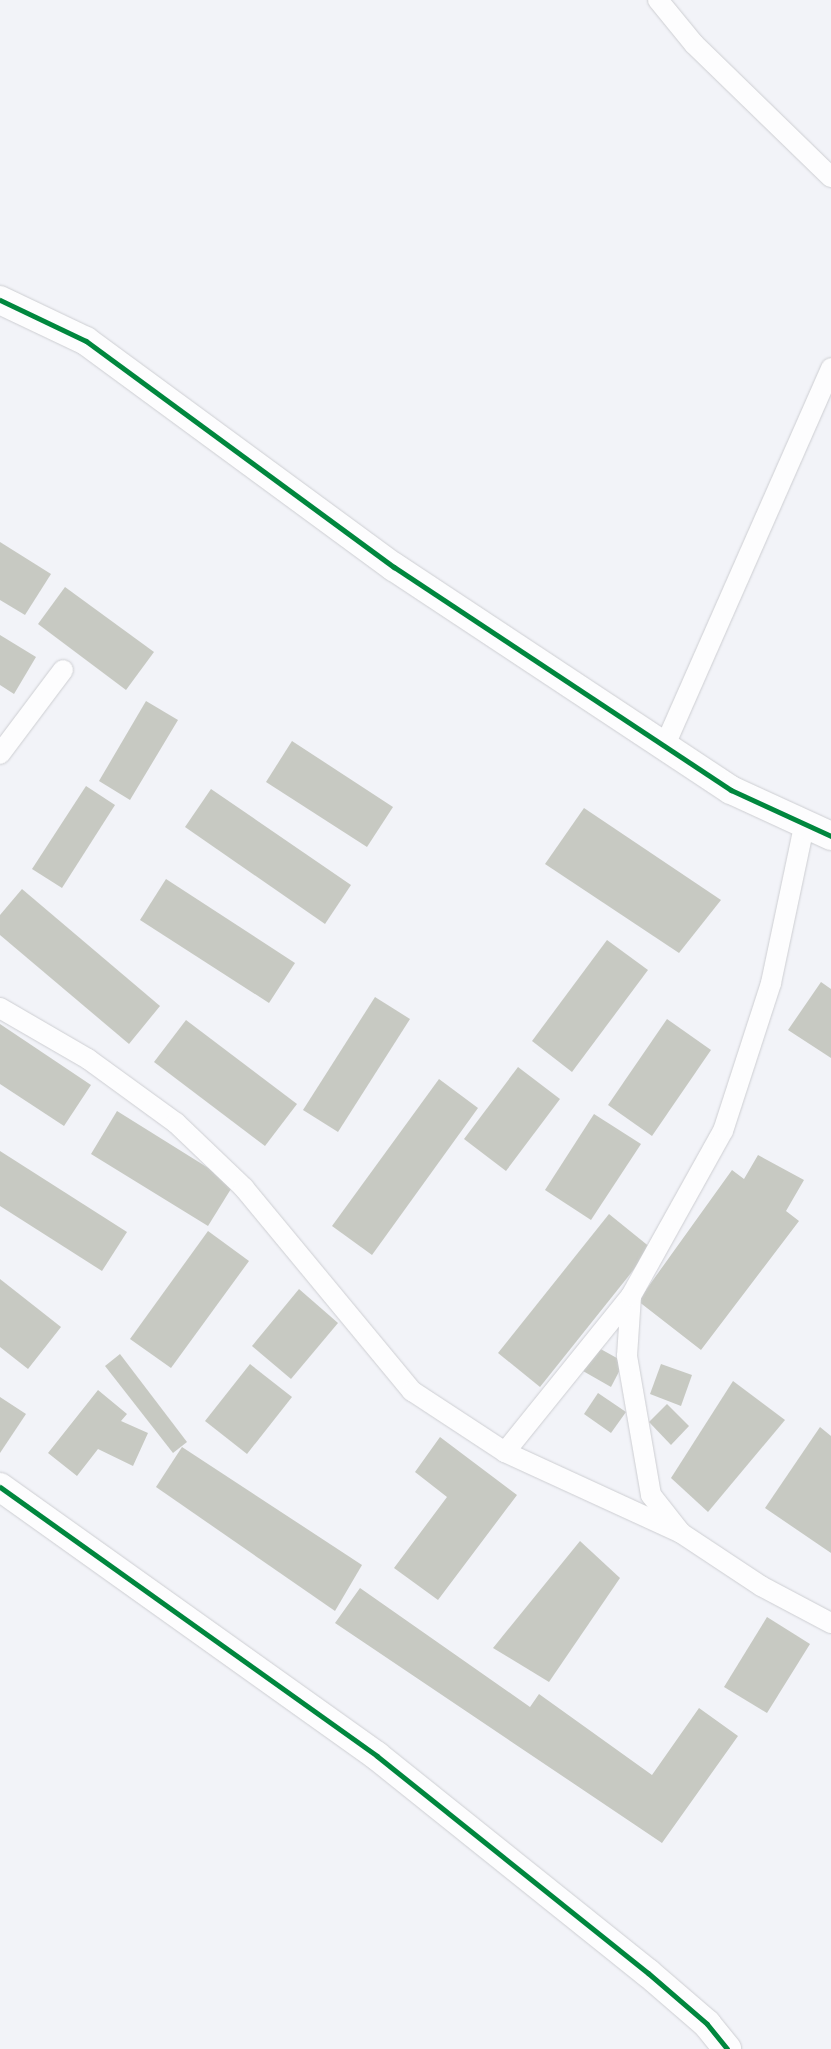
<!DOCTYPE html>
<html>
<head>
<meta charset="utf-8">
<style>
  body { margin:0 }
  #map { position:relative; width:831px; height:2049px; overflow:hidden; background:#f2f3f8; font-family:Cabin,sans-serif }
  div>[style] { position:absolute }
  .building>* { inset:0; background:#c7c9c2 }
  .roads { filter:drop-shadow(0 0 1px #cdced2) drop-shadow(0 0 1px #cdced2) }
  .service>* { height:20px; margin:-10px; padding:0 10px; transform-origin:10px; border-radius:10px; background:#fdfdfe }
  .minor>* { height:28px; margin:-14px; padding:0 14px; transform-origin:14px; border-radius:14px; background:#fdfdfe }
  .cycleway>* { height:5px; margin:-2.5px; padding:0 2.5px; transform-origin:2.5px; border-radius:2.5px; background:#00873e }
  span { translate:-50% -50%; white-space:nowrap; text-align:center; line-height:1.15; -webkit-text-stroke:4px #fff; paint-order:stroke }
</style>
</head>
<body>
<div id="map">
  <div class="building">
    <div style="clip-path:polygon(0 542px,51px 574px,25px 615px,0 600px)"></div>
    <div style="clip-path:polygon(65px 587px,154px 652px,126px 690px,38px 624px)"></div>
    <div style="clip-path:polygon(0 635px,36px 657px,14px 694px,0 685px)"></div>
    <div style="clip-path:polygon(146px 701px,178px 720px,130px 800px,99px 781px)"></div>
    <div style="clip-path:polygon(292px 741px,393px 807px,367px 847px,266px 782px)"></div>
    <div style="clip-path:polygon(86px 786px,115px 805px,62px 888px,32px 869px)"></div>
    <div style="clip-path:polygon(211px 789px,351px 885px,325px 924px,185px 827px)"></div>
    <div style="clip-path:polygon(584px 808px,721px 900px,679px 953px,545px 864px)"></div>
    <div style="clip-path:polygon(166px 879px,295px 963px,269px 1003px,140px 920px)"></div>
    <div style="clip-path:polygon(22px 889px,160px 1006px,129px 1044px,0 935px,0 915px)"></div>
    <div style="clip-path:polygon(607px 940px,648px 970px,572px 1072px,532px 1041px)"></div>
    <div style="clip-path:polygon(821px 982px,831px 989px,831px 1058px,788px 1030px)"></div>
    <div style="clip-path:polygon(375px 997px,410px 1019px,338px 1132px,303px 1110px)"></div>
    <div style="clip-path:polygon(667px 1019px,711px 1050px,652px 1136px,608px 1105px)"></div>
    <div style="clip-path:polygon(186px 1020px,297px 1104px,265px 1146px,154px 1062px)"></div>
    <div style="clip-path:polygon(0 1024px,91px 1085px,64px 1126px,0 1084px)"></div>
    <div style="clip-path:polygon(518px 1067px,560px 1099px,506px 1171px,464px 1139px)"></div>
    <div style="clip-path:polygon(439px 1079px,478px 1108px,372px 1255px,332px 1226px)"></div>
    <div style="clip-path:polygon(117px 1111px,234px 1184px,208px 1226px,91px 1154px)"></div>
    <div style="clip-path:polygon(594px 1114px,641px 1144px,591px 1220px,545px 1190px)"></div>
    <div style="clip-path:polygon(0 1151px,127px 1232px,102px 1271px,0 1206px)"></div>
    <div style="clip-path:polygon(758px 1155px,804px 1180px,786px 1211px,799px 1221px,701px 1350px,638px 1301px,732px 1170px,744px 1179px)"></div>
    <div style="clip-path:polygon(609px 1214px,651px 1248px,540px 1387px,498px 1353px)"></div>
    <div style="clip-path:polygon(208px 1231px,249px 1261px,171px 1368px,130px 1339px)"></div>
    <div style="clip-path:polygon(0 1279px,61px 1327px,28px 1369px,0 1347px)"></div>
    <div style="clip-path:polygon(299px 1289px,338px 1323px,291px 1379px,252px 1346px)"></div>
    <div style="clip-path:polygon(597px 1347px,624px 1362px,611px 1387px,583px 1371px)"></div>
    <div style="clip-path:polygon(120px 1354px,187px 1442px,173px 1453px,105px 1366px)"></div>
    <div style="clip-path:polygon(250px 1364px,292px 1397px,247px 1454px,205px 1421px)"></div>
    <div style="clip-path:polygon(661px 1364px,692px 1375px,681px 1406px,650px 1394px)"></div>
    <div style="clip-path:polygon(733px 1381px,785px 1420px,708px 1512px,671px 1478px)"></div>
    <div style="clip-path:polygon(98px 1390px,127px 1414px,121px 1421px,148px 1433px,133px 1466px,98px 1449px,77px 1476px,48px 1453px)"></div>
    <div style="clip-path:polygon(598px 1393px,626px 1412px,611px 1433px,584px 1414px)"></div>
    <div style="clip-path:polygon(0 1397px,26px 1414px,0 1453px)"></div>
    <div style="clip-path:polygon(667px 1404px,689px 1426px,671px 1445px,649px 1422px)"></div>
    <div style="clip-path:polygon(820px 1427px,831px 1436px,831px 1553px,765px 1508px)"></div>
    <div style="clip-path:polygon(440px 1437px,517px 1495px,438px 1600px,394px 1568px,447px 1497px,415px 1472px)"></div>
    <div style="clip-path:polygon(182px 1447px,362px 1565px,335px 1611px,156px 1487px)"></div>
    <div style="clip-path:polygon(580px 1541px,620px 1578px,549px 1682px,493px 1648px)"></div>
    <div style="clip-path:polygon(360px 1588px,530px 1707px,539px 1694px,652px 1775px,699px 1708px,738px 1736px,662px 1843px,335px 1623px)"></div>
    <div style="clip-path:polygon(767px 1617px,810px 1644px,767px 1713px,724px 1687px)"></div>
  </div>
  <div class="roads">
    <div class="service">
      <div style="left:658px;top:0;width:57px;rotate:50.7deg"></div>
      <div style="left:694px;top:44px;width:191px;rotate:44.2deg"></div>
      <div style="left:665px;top:745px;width:412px;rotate:-66.2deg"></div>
      <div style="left:0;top:754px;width:105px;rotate:-53.1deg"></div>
      <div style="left:0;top:1008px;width:102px;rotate:30.1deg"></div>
      <div style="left:88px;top:1059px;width:109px;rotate:36deg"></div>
      <div style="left:176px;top:1123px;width:94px;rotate:43.7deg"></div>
      <div style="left:244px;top:1188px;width:264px;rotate:50.4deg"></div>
      <div style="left:412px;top:1391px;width:111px;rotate:33.3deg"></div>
      <div style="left:505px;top:1452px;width:194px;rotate:24.7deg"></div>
      <div style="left:631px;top:1296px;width:60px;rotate:93.8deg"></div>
      <div style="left:627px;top:1356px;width:141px;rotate:80.2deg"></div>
      <div style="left:651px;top:1495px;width:48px;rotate:51.7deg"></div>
      <div style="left:681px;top:1533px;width:96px;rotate:33.5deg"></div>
      <div style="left:761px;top:1586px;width:79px;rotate:27.9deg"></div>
      <div style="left:505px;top:1452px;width:201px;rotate:-51.1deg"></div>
      <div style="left:631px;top:1296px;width:189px;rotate:-60.9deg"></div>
      <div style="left:723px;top:1131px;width:156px;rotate:-72deg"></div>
      <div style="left:771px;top:983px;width:160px;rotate:-78.1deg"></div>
    </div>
    <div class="minor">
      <div style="left:0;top:300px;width:95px;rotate:25.5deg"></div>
      <div style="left:86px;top:341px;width:382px;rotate:36.3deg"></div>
      <div style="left:394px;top:567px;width:404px;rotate:33.5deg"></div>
      <div style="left:731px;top:790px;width:110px;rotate:24.7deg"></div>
      <div style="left:0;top:1487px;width:463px;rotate:35.5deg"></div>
      <div style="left:377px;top:1756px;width:347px;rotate:38.7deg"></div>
      <div style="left:648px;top:1973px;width:78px;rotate:40.8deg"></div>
      <div style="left:707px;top:2024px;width:32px;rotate:51deg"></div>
    </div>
  </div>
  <div class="cycleway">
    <div style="left:0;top:300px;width:95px;rotate:25.5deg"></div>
    <div style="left:86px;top:341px;width:382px;rotate:36.3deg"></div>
    <div style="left:394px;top:567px;width:404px;rotate:33.5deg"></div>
    <div style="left:731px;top:790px;width:110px;rotate:24.7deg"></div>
    <div style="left:0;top:1487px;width:463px;rotate:35.5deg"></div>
    <div style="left:377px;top:1756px;width:347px;rotate:38.7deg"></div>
    <div style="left:648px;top:1973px;width:78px;rotate:40.8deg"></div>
    <div style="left:707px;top:2024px;width:32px;rotate:51deg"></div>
  </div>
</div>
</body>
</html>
